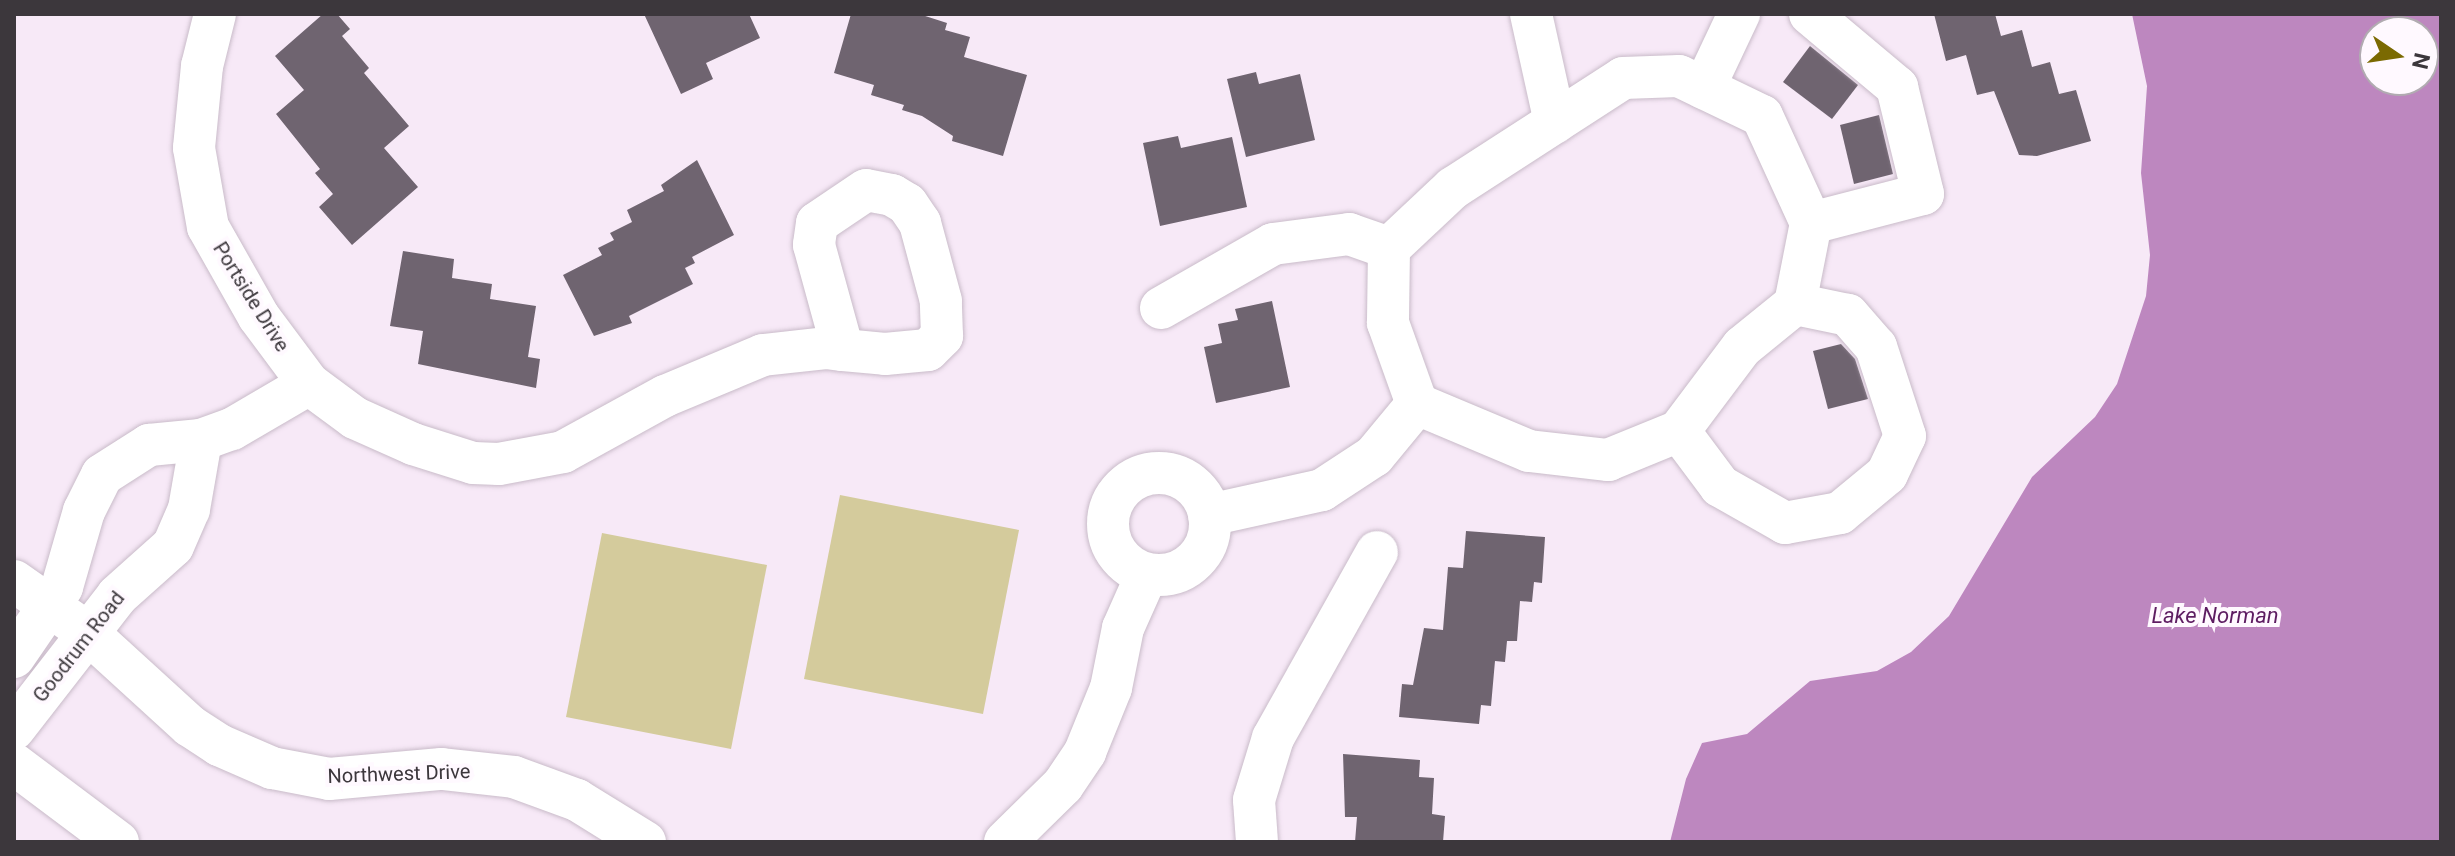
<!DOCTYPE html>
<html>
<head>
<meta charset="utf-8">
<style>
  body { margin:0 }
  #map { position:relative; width:2455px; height:856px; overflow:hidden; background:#f7e9f7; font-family:Roboto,sans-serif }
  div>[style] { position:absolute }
  .green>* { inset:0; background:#d4cb9c }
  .water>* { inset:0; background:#bd87bf }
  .building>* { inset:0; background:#6f6470 }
  .roads { filter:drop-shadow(0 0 2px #c9bbc9) drop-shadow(0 0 2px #c9bbc9) }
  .minor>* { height:42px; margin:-21px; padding:0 21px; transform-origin:21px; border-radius:21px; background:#fff }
  .minor>.ring { margin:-21px; padding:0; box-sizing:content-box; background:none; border:42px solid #fff; border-radius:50% }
  span { translate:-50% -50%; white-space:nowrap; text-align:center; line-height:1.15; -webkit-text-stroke:8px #fff9ff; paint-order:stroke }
  .street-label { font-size:20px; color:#3c373c }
  .water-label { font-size:22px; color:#5e1d62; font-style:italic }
  .frame { position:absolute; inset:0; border:16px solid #3c373c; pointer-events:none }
  .north { position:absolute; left:2359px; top:16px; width:80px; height:80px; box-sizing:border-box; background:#fff9ff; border:2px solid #b1abb1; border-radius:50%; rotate:103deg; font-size:22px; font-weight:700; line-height:32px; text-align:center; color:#3c373c }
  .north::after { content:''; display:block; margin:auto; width:28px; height:36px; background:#7b6a02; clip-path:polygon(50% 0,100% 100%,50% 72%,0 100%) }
</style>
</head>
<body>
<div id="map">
  <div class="green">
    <div style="clip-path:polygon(840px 495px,1019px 530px,983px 714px,804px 679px)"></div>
    <div style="clip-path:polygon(602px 533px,767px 565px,731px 749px,566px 717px)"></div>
  </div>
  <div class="water">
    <div style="clip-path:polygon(evenodd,2132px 14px,2441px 14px,2441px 842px,1670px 842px,1686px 779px,1702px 743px,1747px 734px,1810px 681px,1877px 671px,1911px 652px,1949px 616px,2032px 477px,2095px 417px,2117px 384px,2146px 296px,2150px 255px,2141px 173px,2147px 86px,2132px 14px,2375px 32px,2423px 32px,2423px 80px,2375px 80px,2375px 32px)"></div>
  </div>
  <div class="building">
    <div style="clip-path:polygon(323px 14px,337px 14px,350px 29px,342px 36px,369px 68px,364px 73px,409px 126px,384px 148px,418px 187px,352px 245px,319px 207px,333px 194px,315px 173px,320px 169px,276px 114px,304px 90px,275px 56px)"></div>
    <div style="clip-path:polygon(644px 14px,749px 14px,760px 38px,706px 63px,713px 79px,681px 94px)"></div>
    <div style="clip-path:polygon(851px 14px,919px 14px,947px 23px,945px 30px,970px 37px,964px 57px,1027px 75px,1003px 156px,952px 141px,953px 136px,922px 116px,902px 110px,904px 105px,871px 95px,874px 85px,834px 73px)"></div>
    <div style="clip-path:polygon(1934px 14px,1995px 14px,2001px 36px,2022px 30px,2032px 67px,2050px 62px,2059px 94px,2076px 90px,2091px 141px,2037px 156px,2019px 155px,1994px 91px,1977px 95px,1966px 55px,1946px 61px)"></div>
    <div style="clip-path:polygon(1810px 46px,1858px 85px,1832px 119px,1783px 82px)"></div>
    <div style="clip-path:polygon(1256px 72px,1259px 84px,1300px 74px,1315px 140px,1246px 157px,1227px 79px)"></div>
    <div style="clip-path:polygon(1879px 115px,1893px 174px,1854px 184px,1840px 125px)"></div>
    <div style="clip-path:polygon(1178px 136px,1181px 148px,1232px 137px,1247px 207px,1160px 226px,1143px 143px)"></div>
    <div style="clip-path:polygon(697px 160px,734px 235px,692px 257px,695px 263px,685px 268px,693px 284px,629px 316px,632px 323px,594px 336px,563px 275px,602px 255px,598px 248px,614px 240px,610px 233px,632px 222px,627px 210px,664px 191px,661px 185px)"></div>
    <div style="clip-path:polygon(403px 251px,454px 259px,452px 278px,492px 284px,490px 299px,536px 306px,528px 357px,540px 359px,536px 388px,418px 364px,423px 331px,390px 326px)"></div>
    <div style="clip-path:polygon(1272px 301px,1290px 387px,1216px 403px,1204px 347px,1222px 343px,1218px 324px,1238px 320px,1235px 309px)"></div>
    <div style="clip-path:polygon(1841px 344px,1855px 359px,1868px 399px,1828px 409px,1813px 351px)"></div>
    <div style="clip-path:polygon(1466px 531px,1545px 537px,1542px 583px,1534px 582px,1532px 602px,1520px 601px,1517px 641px,1507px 641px,1505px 662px,1495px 661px,1491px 706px,1481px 705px,1479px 724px,1399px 717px,1402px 684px,1413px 685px,1424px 628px,1443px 630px,1448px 567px,1463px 568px)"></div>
    <div style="clip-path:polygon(1343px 754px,1420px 760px,1419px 777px,1434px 778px,1432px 814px,1445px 816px,1443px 842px,1355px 842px,1357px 817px,1345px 817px)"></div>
  </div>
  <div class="roads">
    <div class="minor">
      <div style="left:215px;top:14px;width:54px;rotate:104deg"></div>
      <div style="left:202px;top:66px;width:82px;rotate:95.6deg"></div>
      <div style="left:194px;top:148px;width:80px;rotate:80deg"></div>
      <div style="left:208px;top:227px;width:103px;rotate:60.5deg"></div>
      <div style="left:259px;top:317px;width:84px;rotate:53.3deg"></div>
      <div style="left:309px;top:384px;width:57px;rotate:36.5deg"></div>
      <div style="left:355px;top:418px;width:64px;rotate:24.1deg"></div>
      <div style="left:413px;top:444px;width:63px;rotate:17.6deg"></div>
      <div style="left:473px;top:463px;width:26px;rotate:2deg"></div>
      <div style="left:499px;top:464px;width:65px;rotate:-10.6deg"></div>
      <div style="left:563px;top:452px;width:116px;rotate:-28.8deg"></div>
      <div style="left:665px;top:396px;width:106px;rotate:-22.7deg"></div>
      <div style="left:763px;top:355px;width:63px;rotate:-6.3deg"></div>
      <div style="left:826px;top:348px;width:17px;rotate:7deg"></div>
      <div style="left:843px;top:350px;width:42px;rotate:5.4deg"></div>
      <div style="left:885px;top:354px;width:43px;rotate:-5.3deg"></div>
      <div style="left:928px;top:350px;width:20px;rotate:-45deg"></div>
      <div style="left:942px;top:336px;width:35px;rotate:-92deg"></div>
      <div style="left:941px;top:301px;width:81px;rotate:-105.1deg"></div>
      <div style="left:920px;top:223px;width:23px;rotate:-124deg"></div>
      <div style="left:907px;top:204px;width:17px;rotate:-149deg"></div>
      <div style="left:892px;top:195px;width:26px;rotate:-169deg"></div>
      <div style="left:866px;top:190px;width:59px;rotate:146deg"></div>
      <div style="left:817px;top:223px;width:22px;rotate:98deg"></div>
      <div style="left:814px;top:245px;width:109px;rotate:74.6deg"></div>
      <div style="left:1531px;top:14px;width:111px;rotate:77.5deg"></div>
      <div style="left:1810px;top:14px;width:114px;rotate:40deg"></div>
      <div style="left:1897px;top:87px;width:110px;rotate:76.3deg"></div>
      <div style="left:1923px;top:194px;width:116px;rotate:165.5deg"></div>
      <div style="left:1704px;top:88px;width:82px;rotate:-64.7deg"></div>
      <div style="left:1389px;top:248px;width:88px;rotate:-43.2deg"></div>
      <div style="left:1453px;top:188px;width:202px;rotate:-32.9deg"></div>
      <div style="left:1623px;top:78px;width:56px;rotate:-2deg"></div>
      <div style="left:1679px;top:76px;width:92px;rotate:25.7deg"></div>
      <div style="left:1762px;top:116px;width:118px;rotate:65.4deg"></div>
      <div style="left:1811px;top:223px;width:83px;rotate:101.2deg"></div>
      <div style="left:1161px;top:308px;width:129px;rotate:-29.7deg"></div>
      <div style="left:1273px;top:244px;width:77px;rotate:-7.5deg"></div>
      <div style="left:1349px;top:234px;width:42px;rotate:19.3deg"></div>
      <div style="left:1389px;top:248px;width:75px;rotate:90.8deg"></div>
      <div style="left:1388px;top:323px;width:86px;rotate:70.3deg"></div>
      <div class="ring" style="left:1108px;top:473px;width:60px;height:60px"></div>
      <div style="left:1209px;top:515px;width:116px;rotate:-12.5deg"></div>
      <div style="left:1322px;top:490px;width:62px;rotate:-33.2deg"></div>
      <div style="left:1374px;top:456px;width:67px;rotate:-50.4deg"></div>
      <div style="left:1417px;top:404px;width:121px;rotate:22.8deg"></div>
      <div style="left:1529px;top:451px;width:80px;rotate:6.5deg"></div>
      <div style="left:1608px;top:460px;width:77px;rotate:-22.2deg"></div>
      <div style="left:1679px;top:431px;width:69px;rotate:53.3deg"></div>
      <div style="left:1720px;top:486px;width:75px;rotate:29.6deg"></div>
      <div style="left:1785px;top:523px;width:56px;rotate:-10.3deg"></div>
      <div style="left:1840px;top:513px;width:61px;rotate:-39.7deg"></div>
      <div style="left:1887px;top:474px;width:42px;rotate:-64.7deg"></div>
      <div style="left:1905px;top:436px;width:94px;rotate:-108deg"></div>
      <div style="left:1876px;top:347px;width:43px;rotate:-131.2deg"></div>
      <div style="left:1848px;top:315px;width:54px;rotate:-168.3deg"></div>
      <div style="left:1795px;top:304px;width:68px;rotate:140.9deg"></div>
      <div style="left:1742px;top:347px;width:105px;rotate:126.9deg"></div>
      <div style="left:14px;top:581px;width:90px;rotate:35.1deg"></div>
      <div style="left:88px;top:633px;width:138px;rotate:42.4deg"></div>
      <div style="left:190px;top:726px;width:35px;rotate:33deg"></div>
      <div style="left:219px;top:745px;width:58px;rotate:23.5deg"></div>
      <div style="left:272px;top:768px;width:58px;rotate:10.9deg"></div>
      <div style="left:329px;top:779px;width:113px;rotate:-5.1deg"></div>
      <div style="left:442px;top:769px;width:72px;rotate:6.3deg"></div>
      <div style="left:514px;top:777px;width:67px;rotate:20.1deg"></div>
      <div style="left:577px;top:800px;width:80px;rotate:31.7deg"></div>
      <div style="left:14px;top:657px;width:85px;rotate:-55.6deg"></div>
      <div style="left:62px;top:587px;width:79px;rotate:-73.9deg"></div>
      <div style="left:84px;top:511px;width:40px;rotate:-63.4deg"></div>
      <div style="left:102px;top:475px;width:56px;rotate:-32.6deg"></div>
      <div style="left:149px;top:445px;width:52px;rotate:-5.5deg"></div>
      <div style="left:201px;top:440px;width:33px;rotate:-20deg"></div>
      <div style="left:232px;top:429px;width:89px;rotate:-30.3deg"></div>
      <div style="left:14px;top:729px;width:168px;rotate:-52.2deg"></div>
      <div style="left:117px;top:596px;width:75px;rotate:-41.8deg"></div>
      <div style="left:173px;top:546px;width:40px;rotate:-66.6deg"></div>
      <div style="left:189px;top:509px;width:70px;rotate:-80.1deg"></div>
      <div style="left:14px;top:764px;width:130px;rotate:36.9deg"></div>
      <div style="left:1005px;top:842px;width:81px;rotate:-44.5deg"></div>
      <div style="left:1063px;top:785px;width:40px;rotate:-56deg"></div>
      <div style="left:1085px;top:752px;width:69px;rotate:-67.9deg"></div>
      <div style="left:1111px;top:688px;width:61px;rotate:-78.7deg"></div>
      <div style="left:1123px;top:628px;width:59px;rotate:-66deg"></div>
      <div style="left:1257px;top:842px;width:42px;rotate:-94.1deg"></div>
      <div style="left:1254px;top:800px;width:65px;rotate:-73deg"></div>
      <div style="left:1273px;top:738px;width:213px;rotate:-60.8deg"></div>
    </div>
  </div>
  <div class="street-label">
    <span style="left:251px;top:297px;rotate:58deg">Portside Drive</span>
    <span style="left:79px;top:647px;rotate:-52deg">Goodrum Road</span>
    <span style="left:399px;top:774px;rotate:-2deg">Northwest Drive</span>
  </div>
  <div class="water-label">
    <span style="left:2215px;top:616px">Lake Norman</span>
  </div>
  <div class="frame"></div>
  <div class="north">N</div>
</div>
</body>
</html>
